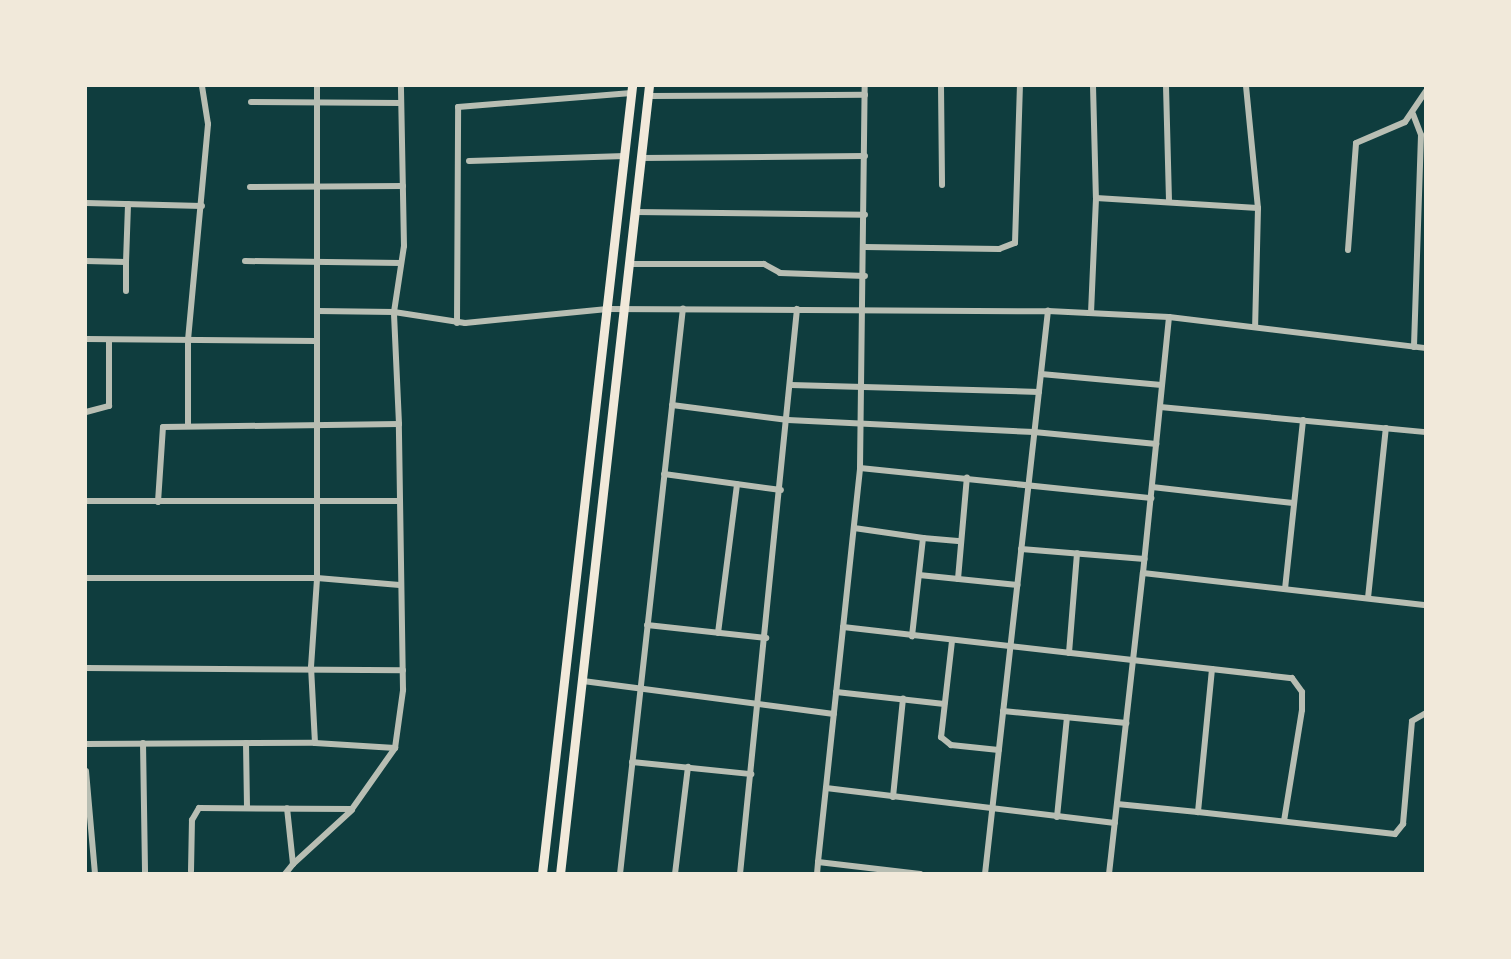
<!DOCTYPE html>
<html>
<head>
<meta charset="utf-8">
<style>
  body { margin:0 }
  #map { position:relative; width:1511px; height:959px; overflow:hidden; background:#0f3d3e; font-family:"Golos Text",sans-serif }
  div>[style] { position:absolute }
  .minor>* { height:6px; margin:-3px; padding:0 3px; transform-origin:3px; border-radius:3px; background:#b8beb3 }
  .secondary>* { height:9px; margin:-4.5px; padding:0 4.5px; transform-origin:4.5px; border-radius:4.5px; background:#f1e9da }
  span { translate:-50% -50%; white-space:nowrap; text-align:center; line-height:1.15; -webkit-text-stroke:4.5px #f1e9da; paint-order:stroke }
  .frame { position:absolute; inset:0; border:87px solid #f1e9da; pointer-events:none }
</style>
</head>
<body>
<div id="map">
  <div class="minor">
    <div style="left:941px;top:86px;width:99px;rotate:89.4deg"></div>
    <div style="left:1093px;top:86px;width:112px;rotate:88.5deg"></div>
    <div style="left:1096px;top:198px;width:162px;rotate:3.5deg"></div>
    <div style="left:1166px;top:86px;width:116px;rotate:88.5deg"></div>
    <div style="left:1246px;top:86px;width:123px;rotate:84.4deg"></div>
    <div style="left:1258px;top:208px;width:119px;rotate:91.4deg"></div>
    <div style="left:648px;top:96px;width:217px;rotate:-0.3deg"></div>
    <div style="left:251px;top:102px;width:150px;rotate:0.4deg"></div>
    <div style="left:1413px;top:114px;width:22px;rotate:69deg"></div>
    <div style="left:1421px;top:135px;width:212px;rotate:91.9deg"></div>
    <div style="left:641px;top:158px;width:224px;rotate:-0.5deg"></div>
    <div style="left:469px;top:161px;width:156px;rotate:-1.8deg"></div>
    <div style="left:250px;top:187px;width:153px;rotate:-0.4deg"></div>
    <div style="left:86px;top:203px;width:116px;rotate:1.5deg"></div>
    <div style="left:635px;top:212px;width:230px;rotate:0.7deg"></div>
    <div style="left:865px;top:247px;width:134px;rotate:0.9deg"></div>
    <div style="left:999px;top:249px;width:17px;rotate:-21deg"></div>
    <div style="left:1015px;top:243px;width:157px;rotate:-88.2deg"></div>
    <div style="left:1348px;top:250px;width:107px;rotate:-85.7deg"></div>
    <div style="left:1356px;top:143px;width:53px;rotate:-23.2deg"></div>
    <div style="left:1405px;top:122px;width:37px;rotate:-56deg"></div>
    <div style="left:86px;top:261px;width:40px;rotate:1.4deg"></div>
    <div style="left:126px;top:262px;width:29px;rotate:90deg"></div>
    <div style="left:245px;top:261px;width:156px;rotate:0.7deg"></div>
    <div style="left:126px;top:262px;width:58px;rotate:-88deg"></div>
    <div style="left:629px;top:264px;width:135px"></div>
    <div style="left:764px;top:264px;width:18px;rotate:29deg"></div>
    <div style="left:780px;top:273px;width:85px;rotate:2deg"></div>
    <div style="left:318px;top:311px;width:76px;rotate:0.8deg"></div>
    <div style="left:394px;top:312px;width:72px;rotate:8.8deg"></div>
    <div style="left:465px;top:323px;width:143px;rotate:-5.6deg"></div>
    <div style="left:607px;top:309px;width:441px;rotate:0.3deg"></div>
    <div style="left:1048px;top:311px;width:121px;rotate:2.8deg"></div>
    <div style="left:1169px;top:317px;width:259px;rotate:6.9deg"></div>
    <div style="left:1091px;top:313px;width:115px;rotate:-87.5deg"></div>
    <div style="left:1169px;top:317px;width:257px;rotate:95.8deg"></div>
    <div style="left:1143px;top:573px;width:285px;rotate:6.5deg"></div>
    <div style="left:457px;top:323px;width:216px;rotate:-89.7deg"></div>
    <div style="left:458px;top:107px;width:174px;rotate:-4.6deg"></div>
    <div style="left:86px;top:339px;width:230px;rotate:0.5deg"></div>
    <div style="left:1041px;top:374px;width:121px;rotate:5.2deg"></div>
    <div style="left:791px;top:385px;width:248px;rotate:1.6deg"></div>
    <div style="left:672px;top:405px;width:117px;rotate:7.4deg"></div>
    <div style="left:788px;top:420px;width:246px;rotate:2.8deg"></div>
    <div style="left:1034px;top:432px;width:123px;rotate:5.6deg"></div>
    <div style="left:1160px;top:407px;width:267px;rotate:5.4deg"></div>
    <div style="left:86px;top:412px;width:24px;rotate:-15deg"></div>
    <div style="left:109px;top:406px;width:66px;rotate:-90deg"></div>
    <div style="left:188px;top:426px;width:86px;rotate:-90deg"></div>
    <div style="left:188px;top:340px;width:217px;rotate:-84.7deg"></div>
    <div style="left:208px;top:124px;width:38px;rotate:-99deg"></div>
    <div style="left:860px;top:468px;width:382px;rotate:-89.3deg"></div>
    <div style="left:664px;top:474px;width:118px;rotate:7.8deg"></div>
    <div style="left:1152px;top:487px;width:142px;rotate:6.5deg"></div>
    <div style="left:86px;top:501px;width:313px"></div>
    <div style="left:158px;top:502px;width:75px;rotate:-86.2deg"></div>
    <div style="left:163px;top:427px;width:236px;rotate:-0.7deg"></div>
    <div style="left:399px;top:424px;width:112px;rotate:-92.6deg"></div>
    <div style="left:394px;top:312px;width:67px;rotate:-81.4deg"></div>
    <div style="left:404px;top:246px;width:160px;rotate:-91.1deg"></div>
    <div style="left:854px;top:528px;width:70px;rotate:8.2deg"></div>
    <div style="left:923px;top:538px;width:99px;rotate:96.4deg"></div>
    <div style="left:923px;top:538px;width:38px;rotate:5deg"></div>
    <div style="left:1021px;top:549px;width:124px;rotate:4.6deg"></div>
    <div style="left:919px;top:575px;width:99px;rotate:5.8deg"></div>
    <div style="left:86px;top:578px;width:231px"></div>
    <div style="left:317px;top:578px;width:83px;rotate:4.8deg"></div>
    <div style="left:958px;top:579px;width:102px;rotate:-85deg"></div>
    <div style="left:1285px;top:589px;width:170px;rotate:-83.9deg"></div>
    <div style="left:1368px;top:598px;width:171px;rotate:-84deg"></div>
    <div style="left:647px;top:625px;width:120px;rotate:6.2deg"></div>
    <div style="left:843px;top:627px;width:452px;rotate:6.5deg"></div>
    <div style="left:1292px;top:678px;width:17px;rotate:54deg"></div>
    <div style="left:1302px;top:692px;width:18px;rotate:90deg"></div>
    <div style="left:1302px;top:710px;width:112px;rotate:99.2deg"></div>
    <div style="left:718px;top:633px;width:150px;rotate:-82.7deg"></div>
    <div style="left:952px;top:641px;width:97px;rotate:96.5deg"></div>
    <div style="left:941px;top:737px;width:13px;rotate:39deg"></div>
    <div style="left:951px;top:745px;width:48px;rotate:5.9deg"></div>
    <div style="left:1069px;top:653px;width:100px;rotate:-85.4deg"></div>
    <div style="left:86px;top:668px;width:317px;rotate:0.4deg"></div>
    <div style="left:1212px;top:669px;width:144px;rotate:95.6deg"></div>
    <div style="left:1198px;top:812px;width:198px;rotate:6.4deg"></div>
    <div style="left:1395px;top:834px;width:13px;rotate:-51deg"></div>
    <div style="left:1403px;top:824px;width:103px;rotate:-85deg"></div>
    <div style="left:1412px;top:721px;width:16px;rotate:-30deg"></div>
    <div style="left:583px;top:681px;width:253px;rotate:7.5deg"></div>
    <div style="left:836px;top:692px;width:109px;rotate:6.3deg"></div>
    <div style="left:1003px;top:711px;width:124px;rotate:5.6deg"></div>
    <div style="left:143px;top:743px;width:131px;rotate:89.1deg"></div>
    <div style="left:246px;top:743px;width:65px;rotate:89.1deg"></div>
    <div style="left:86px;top:744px;width:229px;rotate:-0.3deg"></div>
    <div style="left:315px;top:743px;width:76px;rotate:-93deg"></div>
    <div style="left:311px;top:667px;width:89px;rotate:-86.1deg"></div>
    <div style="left:317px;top:578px;width:492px;rotate:-90deg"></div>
    <div style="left:395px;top:748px;width:59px;rotate:-82.1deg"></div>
    <div style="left:403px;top:690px;width:266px;rotate:-90.9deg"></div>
    <div style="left:632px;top:762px;width:120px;rotate:5.8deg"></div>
    <div style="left:86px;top:771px;width:103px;rotate:85deg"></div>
    <div style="left:826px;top:788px;width:291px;rotate:6.9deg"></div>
    <div style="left:893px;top:797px;width:99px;rotate:-84.2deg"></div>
    <div style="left:1117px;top:804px;width:81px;rotate:5.6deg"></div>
    <div style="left:1057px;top:817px;width:100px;rotate:-84.3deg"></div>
    <div style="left:818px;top:862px;width:396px;rotate:-83.9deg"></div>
    <div style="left:860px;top:468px;width:293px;rotate:5.9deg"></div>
    <div style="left:293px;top:864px;width:80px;rotate:-42.5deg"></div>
    <div style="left:191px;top:871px;width:51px;rotate:-88.9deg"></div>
    <div style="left:192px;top:820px;width:14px;rotate:-60deg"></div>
    <div style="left:199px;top:808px;width:153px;rotate:0.4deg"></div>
    <div style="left:352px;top:809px;width:75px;rotate:-54.8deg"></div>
    <div style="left:395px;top:748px;width:80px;rotate:-176.4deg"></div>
    <div style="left:285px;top:874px;width:13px;rotate:-51deg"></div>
    <div style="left:293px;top:864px;width:56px;rotate:-96.1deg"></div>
    <div style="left:620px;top:874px;width:569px;rotate:-83.65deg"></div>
    <div style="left:675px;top:874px;width:108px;rotate:-83.1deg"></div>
    <div style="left:740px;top:874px;width:568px;rotate:-84.24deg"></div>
    <div style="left:817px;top:874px;width:12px;rotate:-85deg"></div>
    <div style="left:818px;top:862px;width:103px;rotate:6.7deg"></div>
    <div style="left:985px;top:874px;width:567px;rotate:-83.62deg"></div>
    <div style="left:1109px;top:874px;width:303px;rotate:-83.6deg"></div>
  </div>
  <div class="secondary">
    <div style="left:542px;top:874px;width:793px;rotate:-83.48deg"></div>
    <div style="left:560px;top:874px;width:793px;rotate:-83.56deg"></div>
  </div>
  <div class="frame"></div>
</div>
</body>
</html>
